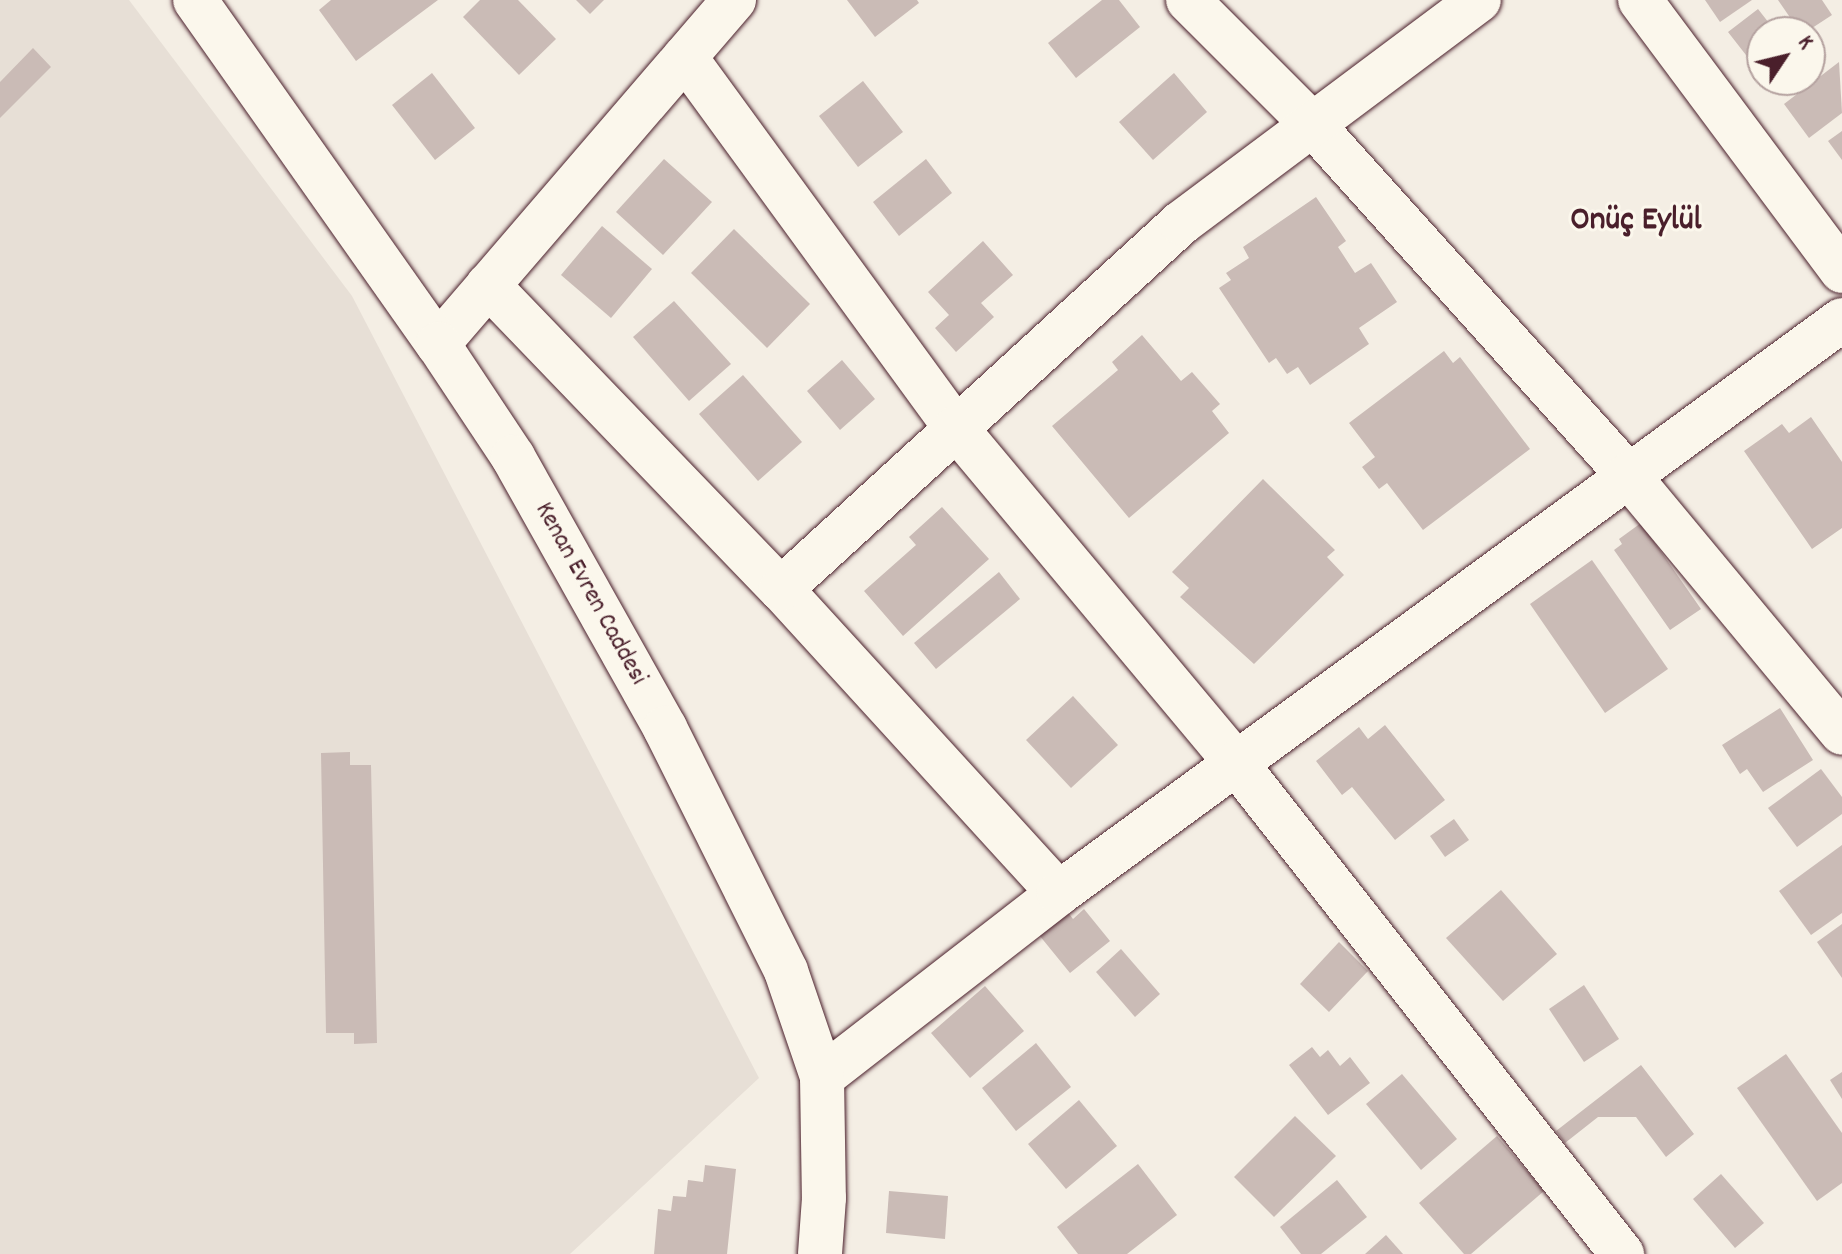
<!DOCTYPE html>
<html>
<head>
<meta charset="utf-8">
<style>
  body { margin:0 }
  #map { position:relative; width:1842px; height:1254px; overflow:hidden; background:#f4eee4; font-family:Dekko,sans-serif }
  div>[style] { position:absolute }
  .built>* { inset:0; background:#e7dfd6 }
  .building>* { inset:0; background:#cabbb6 }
  .roads { filter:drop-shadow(0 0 2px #4a1f2b) drop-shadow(0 0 2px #4a1f2b) }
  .minor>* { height:44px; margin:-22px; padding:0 22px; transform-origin:22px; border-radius:22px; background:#fbf7ec }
  .tertiary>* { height:44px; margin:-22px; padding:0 22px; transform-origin:22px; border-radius:22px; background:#fbf7ec }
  span { translate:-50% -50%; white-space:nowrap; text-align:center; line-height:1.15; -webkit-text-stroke:6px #fbf7ec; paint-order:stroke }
  .street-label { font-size:26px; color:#4a1f2b }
  .district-label { font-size:34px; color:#4a1f2b; font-weight:700 }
  .north { position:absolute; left:1746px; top:16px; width:80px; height:80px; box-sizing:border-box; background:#fbf7ec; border:2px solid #b4a19f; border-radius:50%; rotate:55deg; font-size:22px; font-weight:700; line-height:32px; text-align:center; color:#4a1f2b }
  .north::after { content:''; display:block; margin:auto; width:28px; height:36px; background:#4a1f2b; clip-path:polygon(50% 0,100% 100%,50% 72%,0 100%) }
</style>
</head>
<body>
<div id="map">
  <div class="built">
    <div style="clip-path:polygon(0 0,129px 0,352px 296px,759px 1078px,570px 1254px,0 1254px)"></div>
  </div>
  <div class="building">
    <div style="clip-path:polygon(331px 0,438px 0,356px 61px,319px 10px)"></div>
    <div style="clip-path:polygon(480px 0,518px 0,556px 39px,519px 75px,463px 17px)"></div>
    <div style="clip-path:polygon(576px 0,604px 0,590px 14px)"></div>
    <div style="clip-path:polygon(847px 0,917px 0,919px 3px,875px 37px)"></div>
    <div style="clip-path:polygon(1102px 0,1119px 0,1140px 27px,1076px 78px,1048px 43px)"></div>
    <div style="clip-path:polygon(1705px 0,1752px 0,1720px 22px)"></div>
    <div style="clip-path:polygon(1778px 0,1822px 0,1832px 15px,1806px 32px,1800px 32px)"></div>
    <div style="clip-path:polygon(1758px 9px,1776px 32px,1762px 32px,1760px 73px,1728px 32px)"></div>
    <div style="clip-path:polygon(33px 48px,51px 67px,0 118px,0 82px)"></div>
    <div style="clip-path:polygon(1839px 62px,1842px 113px,1809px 138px,1784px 104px)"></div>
    <div style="clip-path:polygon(432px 73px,475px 128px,435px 160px,392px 105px)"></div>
    <div style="clip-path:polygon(1174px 73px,1207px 112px,1153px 160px,1119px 122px)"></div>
    <div style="clip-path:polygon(863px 81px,903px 132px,858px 167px,819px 116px)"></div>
    <div style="clip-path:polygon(1842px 131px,1842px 160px,1828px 141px)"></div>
    <div style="clip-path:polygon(664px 159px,712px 202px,663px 255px,616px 212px)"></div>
    <div style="clip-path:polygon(926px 159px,952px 193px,899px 236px,873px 202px)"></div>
    <div style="clip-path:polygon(1316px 197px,1346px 241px,1338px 247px,1355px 273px,1371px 263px,1397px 302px,1359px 328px,1369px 344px,1310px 385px,1298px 367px,1287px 374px,1276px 358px,1269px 363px,1219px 288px,1231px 280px,1226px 273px,1249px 258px,1243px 247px)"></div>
    <div style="clip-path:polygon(602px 226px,652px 269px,611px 318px,561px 275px)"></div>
    <div style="clip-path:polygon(734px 229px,810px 304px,767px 348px,691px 273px)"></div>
    <div style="clip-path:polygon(983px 241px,1013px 275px,981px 303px,994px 317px,956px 352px,935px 328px,949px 315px,928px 292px)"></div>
    <div style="clip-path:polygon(674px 301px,731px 364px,689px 401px,633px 337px)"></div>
    <div style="clip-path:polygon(1142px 335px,1181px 381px,1192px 372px,1220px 404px,1212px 411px,1229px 433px,1129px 518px,1052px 426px,1118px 370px,1112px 362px)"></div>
    <div style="clip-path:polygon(1444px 351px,1453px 363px,1460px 357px,1530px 449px,1423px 530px,1387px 483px,1379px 489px,1362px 467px,1375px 457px,1349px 423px)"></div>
    <div style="clip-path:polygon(842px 360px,875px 399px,840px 430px,807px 391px)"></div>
    <div style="clip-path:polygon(743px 375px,802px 442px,758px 481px,699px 414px)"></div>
    <div style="clip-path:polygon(1811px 417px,1842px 462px,1842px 528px,1812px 549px,1744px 451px,1782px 424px,1789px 433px)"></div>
    <div style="clip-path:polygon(1263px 479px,1335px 550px,1327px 557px,1344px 575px,1254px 664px,1180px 597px,1189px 588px,1172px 572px)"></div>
    <div style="clip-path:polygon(942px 507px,989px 559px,903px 636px,864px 591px,916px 545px,909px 537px)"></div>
    <div style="clip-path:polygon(1641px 523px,1701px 609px,1670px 630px,1614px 550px,1622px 544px,1619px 539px)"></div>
    <div style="clip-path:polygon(1592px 560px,1668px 669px,1605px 713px,1530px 604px)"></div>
    <div style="clip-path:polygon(999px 572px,1020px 599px,936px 669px,914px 643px)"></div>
    <div style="clip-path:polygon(1073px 696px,1118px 745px,1071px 788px,1026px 740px)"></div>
    <div style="clip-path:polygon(1780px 708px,1813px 760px,1763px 792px,1747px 769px,1740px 774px,1722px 745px)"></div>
    <div style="clip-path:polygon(1385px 725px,1445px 800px,1395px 840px,1352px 787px,1342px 795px,1316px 761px,1359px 727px,1368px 739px)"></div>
    <div style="clip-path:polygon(350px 752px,350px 765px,371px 765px,377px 1043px,354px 1044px,354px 1033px,326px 1033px,321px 753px)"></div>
    <div style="clip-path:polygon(1821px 769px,1842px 797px,1842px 814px,1797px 847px,1768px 808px)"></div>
    <div style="clip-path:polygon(1454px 819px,1469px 840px,1445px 857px,1430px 836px)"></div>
    <div style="clip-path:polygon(1842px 845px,1842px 913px,1811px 935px,1779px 891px)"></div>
    <div style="clip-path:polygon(1501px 890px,1557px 954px,1503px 1001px,1446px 938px)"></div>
    <div style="clip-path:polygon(1064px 907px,1073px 919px,1084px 909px,1110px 941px,1070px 973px,1035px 930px)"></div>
    <div style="clip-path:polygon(1842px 924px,1842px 978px,1817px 942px)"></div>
    <div style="clip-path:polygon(1339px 942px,1368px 971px,1329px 1012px,1300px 984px)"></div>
    <div style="clip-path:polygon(1121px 949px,1160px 994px,1135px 1017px,1096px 972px)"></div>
    <div style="clip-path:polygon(1584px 985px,1619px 1039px,1584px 1062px,1549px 1009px)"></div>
    <div style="clip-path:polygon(985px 986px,1024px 1031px,970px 1078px,931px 1033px)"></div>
    <div style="clip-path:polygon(1036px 1043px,1071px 1087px,1016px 1131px,982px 1088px)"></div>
    <div style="clip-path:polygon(1312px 1047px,1320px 1057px,1328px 1050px,1340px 1066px,1350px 1057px,1370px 1083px,1328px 1115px,1289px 1065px)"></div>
    <div style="clip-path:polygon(1786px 1054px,1842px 1133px,1842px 1183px,1817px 1201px,1737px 1088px)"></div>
    <div style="clip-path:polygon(1641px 1065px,1694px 1134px,1666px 1157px,1636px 1117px,1598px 1117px,1565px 1143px,1556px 1131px)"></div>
    <div style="clip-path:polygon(1842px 1072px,1842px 1099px,1830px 1080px)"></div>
    <div style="clip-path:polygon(1402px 1074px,1457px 1139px,1421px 1170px,1366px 1104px)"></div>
    <div style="clip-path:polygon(1079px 1100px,1117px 1146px,1066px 1189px,1028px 1144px)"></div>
    <div style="clip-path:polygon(1295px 1116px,1336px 1156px,1274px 1217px,1234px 1177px)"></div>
    <div style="clip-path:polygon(1497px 1136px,1544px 1191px,1471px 1254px,1464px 1254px,1419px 1203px)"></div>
    <div style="clip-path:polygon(1138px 1164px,1177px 1215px,1127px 1254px,1078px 1254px,1057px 1227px)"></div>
    <div style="clip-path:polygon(705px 1165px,736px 1169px,727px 1254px,654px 1254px,658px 1209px,671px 1211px,673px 1196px,686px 1197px,688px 1180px,703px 1182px)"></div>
    <div style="clip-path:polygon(1721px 1174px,1764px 1223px,1735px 1248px,1693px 1199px)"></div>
    <div style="clip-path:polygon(1337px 1180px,1367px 1217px,1321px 1254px,1301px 1254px,1280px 1227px)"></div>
    <div style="clip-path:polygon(889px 1191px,948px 1196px,945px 1239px,886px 1233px)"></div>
    <div style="clip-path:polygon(1386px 1235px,1403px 1254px,1365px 1254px)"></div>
  </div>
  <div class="roads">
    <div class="minor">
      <div style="left:1188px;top:0;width:175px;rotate:45deg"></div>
      <div style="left:1312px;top:124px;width:472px;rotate:48deg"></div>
      <div style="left:1628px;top:475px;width:335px;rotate:50.3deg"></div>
      <div style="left:1640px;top:0;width:338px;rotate:53.3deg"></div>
      <div style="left:685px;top:57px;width:459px;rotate:53.9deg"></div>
      <div style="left:956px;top:428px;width:437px;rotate:50.1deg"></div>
      <div style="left:1236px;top:763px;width:625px;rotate:51.83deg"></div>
      <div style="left:488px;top:285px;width:422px;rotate:46.1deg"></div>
      <div style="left:781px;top:589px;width:412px;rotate:47.6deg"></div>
      <div style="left:438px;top:344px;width:454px;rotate:-49.3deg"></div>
      <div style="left:781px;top:589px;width:542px;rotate:-42.46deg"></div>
      <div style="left:1181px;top:223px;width:372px;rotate:-36.8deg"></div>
      <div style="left:822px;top:1077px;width:300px;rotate:-37.8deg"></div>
      <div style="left:1059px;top:893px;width:970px;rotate:-36.2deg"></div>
    </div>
    <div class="tertiary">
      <div style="left:195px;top:0;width:421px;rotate:54.8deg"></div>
      <div style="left:438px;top:344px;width:136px;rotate:56.4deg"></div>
      <div style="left:513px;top:457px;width:311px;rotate:60.7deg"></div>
      <div style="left:665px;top:728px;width:271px;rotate:63.5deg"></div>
      <div style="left:786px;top:971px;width:112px;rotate:71.2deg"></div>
      <div style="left:822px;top:1077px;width:121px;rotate:89.1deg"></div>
      <div style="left:824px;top:1198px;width:56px;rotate:94.1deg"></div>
    </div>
  </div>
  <div class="street-label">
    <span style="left:590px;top:594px;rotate:61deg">Kenan Evren Caddesi</span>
  </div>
  <div class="district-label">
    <span style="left:1636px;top:222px">Onüç Eylül</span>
  </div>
  <div class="north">K</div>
</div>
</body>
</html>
